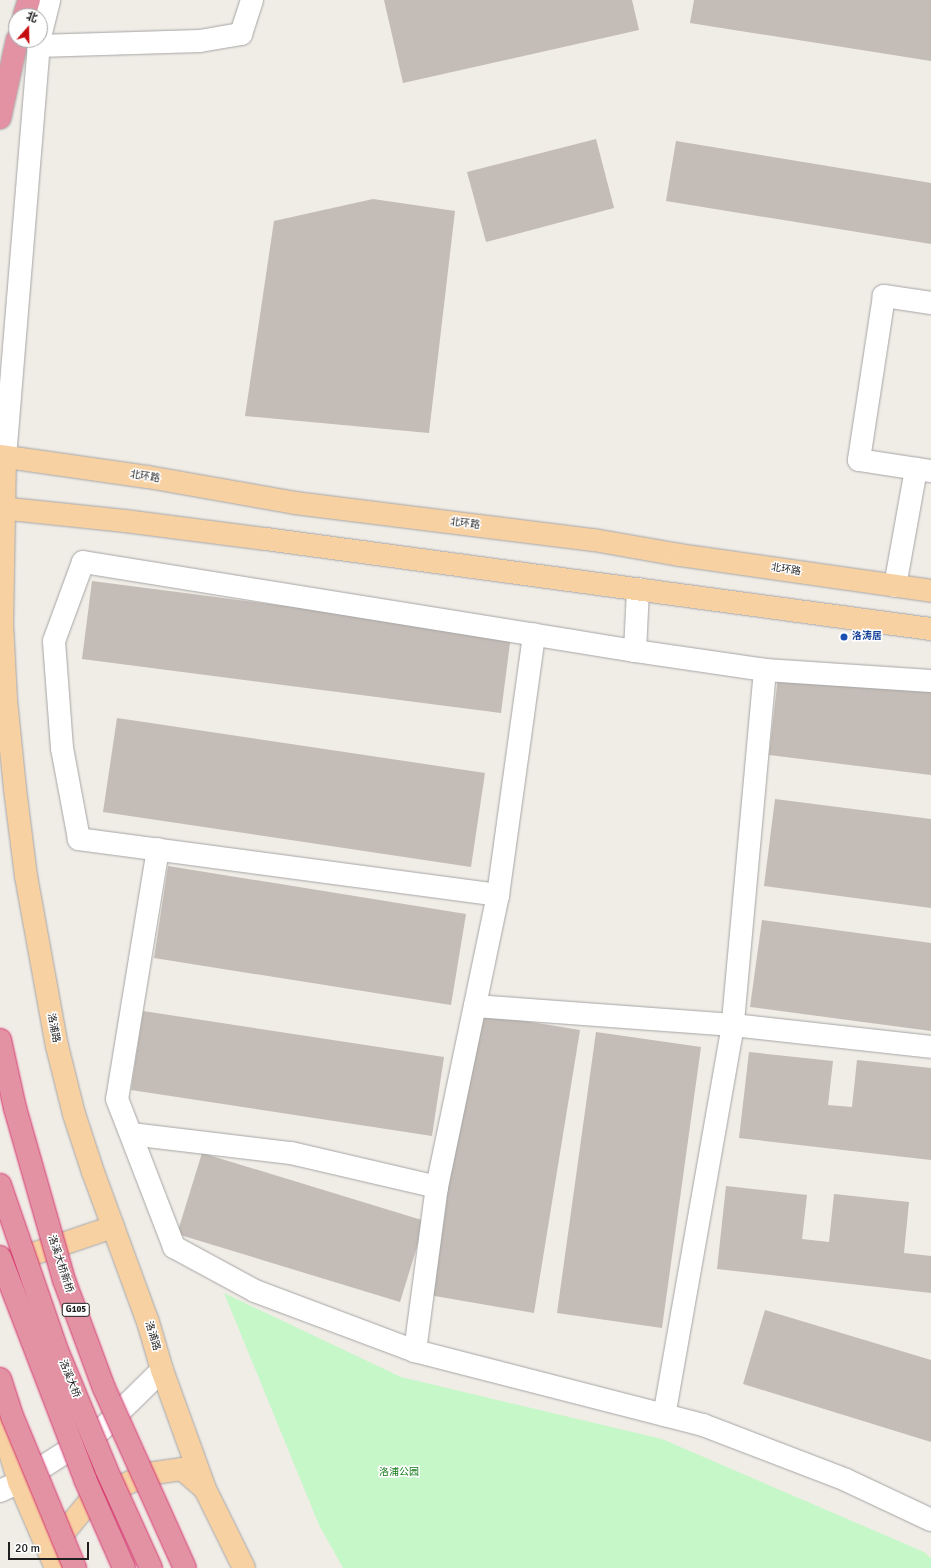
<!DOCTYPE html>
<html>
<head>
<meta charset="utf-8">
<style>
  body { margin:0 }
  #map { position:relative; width:931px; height:1568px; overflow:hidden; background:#f0ece6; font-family:Signika,"Noto Sans SC",sans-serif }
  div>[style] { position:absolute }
  .park>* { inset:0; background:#c6f7c9 }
  .building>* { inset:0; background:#c4bcb6 }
  .roads { filter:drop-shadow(0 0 1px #a6a6a6) drop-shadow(0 0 1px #a6a6a6) }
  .minor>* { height:22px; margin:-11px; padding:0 11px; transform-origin:11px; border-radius:11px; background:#fff }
  .major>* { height:22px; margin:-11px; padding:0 11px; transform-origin:11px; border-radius:11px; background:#f8d1a3 }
  .highway>* { height:22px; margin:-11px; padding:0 11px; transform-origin:11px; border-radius:11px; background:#e392a3 }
  .bridges { filter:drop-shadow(0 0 1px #d32e6a) drop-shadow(0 0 1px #d32e6a) }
  .highway-bridge>* { height:22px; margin:-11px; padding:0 11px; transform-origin:11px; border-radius:11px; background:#e392a3 }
  .dots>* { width:11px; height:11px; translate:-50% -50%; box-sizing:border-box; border:2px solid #fff; border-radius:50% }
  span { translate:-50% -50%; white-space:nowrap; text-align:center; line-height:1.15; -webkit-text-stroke:3px #fff; paint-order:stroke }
  .shield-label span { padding:1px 3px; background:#fff; border:1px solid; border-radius:3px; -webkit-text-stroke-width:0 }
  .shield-label { font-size:9px; color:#1f1f1f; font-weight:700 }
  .street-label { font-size:10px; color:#1f1f1f }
  .transit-label { font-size:10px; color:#164399; font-weight:700 }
  .left { translate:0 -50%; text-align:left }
  .park-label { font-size:10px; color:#117a17 }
  .north { position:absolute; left:8px; top:8px; width:40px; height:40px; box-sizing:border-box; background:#fff; border:1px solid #a5a5a5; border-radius:50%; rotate:20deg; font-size:11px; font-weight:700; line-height:16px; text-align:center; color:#1f1f1f }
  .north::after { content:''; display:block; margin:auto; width:14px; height:18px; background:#c50a0e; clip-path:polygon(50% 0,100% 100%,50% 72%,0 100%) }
  .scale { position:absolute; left:8px; top:1542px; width:81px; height:18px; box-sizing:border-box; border:2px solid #1f1f1f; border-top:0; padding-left:5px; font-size:12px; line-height:14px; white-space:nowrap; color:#1f1f1f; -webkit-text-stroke:3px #fff; paint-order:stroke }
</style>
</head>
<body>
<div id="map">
  <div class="park">
    <div style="clip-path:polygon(224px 1293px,401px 1377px,662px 1439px,924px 1552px,931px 1558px,931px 1568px,343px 1568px,319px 1525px)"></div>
  </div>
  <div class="building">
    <div style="clip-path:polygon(384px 0,632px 0,639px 30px,403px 83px)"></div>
    <div style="clip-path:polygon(694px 0,931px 0,931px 61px,690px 23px)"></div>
    <div style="clip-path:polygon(596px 139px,614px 208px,486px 242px,467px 172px)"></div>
    <div style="clip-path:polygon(676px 141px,931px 183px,931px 244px,666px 201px)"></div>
    <div style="clip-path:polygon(373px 199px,455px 211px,429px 433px,245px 416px,274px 221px)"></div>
    <div style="clip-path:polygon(92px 581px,511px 635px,501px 713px,82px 659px)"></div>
    <div style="clip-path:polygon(779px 668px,931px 681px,931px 775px,769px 755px)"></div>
    <div style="clip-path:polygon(117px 718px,485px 773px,471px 867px,103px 812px)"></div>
    <div style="clip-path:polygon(775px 799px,931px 819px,931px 908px,764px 886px)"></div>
    <div style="clip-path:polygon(168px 866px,466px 914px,451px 1005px,154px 958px)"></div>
    <div style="clip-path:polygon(762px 920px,931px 943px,931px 1031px,750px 1007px)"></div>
    <div style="clip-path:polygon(143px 1011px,444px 1057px,432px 1136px,131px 1090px)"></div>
    <div style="clip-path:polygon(475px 1013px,580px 1030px,534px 1313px,429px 1295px)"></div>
    <div style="clip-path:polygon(596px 1032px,701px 1047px,662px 1328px,557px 1313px)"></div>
    <div style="clip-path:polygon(749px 1052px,833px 1061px,828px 1105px,852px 1107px,857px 1060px,931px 1068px,931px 1160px,739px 1138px)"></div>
    <div style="clip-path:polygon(202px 1153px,425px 1221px,400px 1302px,177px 1234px)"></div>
    <div style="clip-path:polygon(726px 1186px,807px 1195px,802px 1239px,829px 1242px,834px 1194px,909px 1202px,904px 1253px,931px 1256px,931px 1293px,717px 1269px)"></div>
    <div style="clip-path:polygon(765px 1310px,931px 1360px,931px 1442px,743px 1384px)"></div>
  </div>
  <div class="roads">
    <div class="minor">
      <div style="left:40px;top:37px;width:38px;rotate:-76deg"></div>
      <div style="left:38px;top:46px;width:162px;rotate:-1.8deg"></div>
      <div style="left:200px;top:41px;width:42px;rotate:-9.7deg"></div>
      <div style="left:241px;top:34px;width:36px;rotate:-72deg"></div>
      <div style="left:931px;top:303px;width:48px;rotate:-171.5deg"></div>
      <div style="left:884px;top:296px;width:166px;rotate:98.7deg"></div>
      <div style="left:859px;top:460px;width:73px;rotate:8.7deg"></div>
      <div style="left:5px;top:457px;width:418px;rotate:-85.3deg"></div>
      <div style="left:895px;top:586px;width:119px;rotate:-79.8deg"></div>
      <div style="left:635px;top:651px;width:131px;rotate:8.3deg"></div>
      <div style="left:765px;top:670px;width:356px;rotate:95.2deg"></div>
      <div style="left:733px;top:1025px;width:396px;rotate:100deg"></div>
      <div style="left:765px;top:670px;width:166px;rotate:3.8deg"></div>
      <div style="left:158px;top:849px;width:253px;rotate:99.3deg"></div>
      <div style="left:117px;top:1099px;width:159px;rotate:68.9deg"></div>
      <div style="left:174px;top:1247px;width:92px;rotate:28.5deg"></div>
      <div style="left:255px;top:1291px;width:171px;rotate:20.6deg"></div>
      <div style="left:415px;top:1351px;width:165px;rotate:-82.4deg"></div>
      <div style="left:437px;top:1187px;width:298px;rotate:-78.2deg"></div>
      <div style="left:498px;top:895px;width:263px;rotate:-82.1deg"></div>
      <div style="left:498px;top:895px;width:423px;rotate:-172.4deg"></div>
      <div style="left:79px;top:839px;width:93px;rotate:-100.6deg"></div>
      <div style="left:62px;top:748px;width:107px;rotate:-94.3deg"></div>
      <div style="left:54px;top:641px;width:84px;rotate:-69.8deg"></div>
      <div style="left:83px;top:562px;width:559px;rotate:9.16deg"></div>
      <div style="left:635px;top:651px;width:62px;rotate:-87.2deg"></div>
      <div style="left:475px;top:1006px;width:259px;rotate:4.2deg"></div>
      <div style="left:733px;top:1025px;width:199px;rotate:6.3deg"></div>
      <div style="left:131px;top:1134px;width:161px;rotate:6.8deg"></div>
      <div style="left:291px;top:1153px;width:150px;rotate:13.1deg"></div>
      <div style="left:415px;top:1351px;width:297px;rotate:14.4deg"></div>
      <div style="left:703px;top:1425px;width:153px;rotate:21deg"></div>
      <div style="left:846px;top:1480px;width:94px;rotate:25.2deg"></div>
      <div style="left:0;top:1491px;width:21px;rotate:-25deg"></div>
      <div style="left:19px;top:1482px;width:98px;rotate:-32.6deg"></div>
      <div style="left:102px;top:1429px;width:84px;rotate:-44.5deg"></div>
    </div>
    <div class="major">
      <div style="left:0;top:456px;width:149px;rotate:8.1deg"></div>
      <div style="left:148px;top:477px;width:149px;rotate:10deg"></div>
      <div style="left:295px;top:503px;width:301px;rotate:7.1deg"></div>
      <div style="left:594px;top:540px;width:86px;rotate:10deg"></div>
      <div style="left:679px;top:555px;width:255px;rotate:8.1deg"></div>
      <div style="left:5px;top:457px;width:166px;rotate:91deg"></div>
      <div style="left:2px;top:623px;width:77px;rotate:87deg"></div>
      <div style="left:6px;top:700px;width:89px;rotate:84.2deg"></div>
      <div style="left:15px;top:789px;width:88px;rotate:82.8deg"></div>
      <div style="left:26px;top:876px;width:173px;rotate:79.7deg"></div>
      <div style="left:57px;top:1046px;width:70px;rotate:76deg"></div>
      <div style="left:74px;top:1114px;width:61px;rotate:71.9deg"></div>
      <div style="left:93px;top:1172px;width:160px;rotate:69.9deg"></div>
      <div style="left:148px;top:1322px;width:50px;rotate:73.7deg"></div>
      <div style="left:162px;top:1370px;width:127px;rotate:70.1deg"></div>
      <div style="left:205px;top:1489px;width:88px;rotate:63.7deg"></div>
      <div style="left:0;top:508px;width:126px;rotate:5.9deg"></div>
      <div style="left:125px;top:521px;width:142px;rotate:7.3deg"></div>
      <div style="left:266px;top:539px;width:671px;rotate:7.71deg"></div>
      <div style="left:6px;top:1263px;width:113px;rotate:-18.6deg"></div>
      <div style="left:0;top:1419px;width:66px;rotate:73.2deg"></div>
      <div style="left:19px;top:1482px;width:94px;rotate:66.7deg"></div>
      <div style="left:56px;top:1568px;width:32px;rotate:-81deg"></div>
      <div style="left:61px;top:1536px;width:45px;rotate:-50.4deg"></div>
      <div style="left:90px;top:1501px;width:63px;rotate:-25.3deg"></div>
      <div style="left:147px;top:1474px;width:35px;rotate:-8deg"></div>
      <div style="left:182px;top:1469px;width:29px;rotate:41deg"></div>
    </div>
    <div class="highway">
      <div style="left:24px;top:16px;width:17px;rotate:-73deg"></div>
      <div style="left:0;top:118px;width:80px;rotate:-77.7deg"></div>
    </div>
  </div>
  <div class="bridges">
    <div class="highway-bridge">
      <div style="left:0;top:1040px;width:70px;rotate:77.6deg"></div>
      <div style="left:15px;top:1108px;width:179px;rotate:74.1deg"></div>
      <div style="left:64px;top:1280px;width:115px;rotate:69.7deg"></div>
      <div style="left:104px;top:1388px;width:197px;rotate:65.8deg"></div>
      <div style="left:0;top:1185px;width:172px;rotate:71deg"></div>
      <div style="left:56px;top:1348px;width:131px;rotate:67.5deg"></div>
      <div style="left:106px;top:1469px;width:109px;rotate:65.6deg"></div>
      <div style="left:0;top:1257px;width:238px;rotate:69deg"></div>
      <div style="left:85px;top:1479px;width:97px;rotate:66.3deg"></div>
      <div style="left:0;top:1379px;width:39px;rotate:72deg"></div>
      <div style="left:12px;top:1416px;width:165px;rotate:67.5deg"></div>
    </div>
  </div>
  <div class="dots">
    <div style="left:844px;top:637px;background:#1a4fb4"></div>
  </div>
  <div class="shield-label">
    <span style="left:76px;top:1310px">G105</span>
  </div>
  <div class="street-label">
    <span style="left:145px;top:477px;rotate:9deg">北环路</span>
    <span style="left:465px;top:524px;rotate:7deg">北环路</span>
    <span style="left:786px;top:570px;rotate:9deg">北环路</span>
    <span style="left:53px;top:1028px;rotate:79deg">洛浦路</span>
    <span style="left:60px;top:1264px;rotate:72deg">洛溪大桥新桥</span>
    <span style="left:152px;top:1336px;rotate:73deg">洛浦路</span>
    <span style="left:69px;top:1379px;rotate:68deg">洛溪大桥</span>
  </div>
  <div class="transit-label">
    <span class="left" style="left:852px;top:637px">洛涛居</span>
  </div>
  <div class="park-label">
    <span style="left:399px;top:1473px">洛浦公园</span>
  </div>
  <div class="north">北</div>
  <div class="scale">20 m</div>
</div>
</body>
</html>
